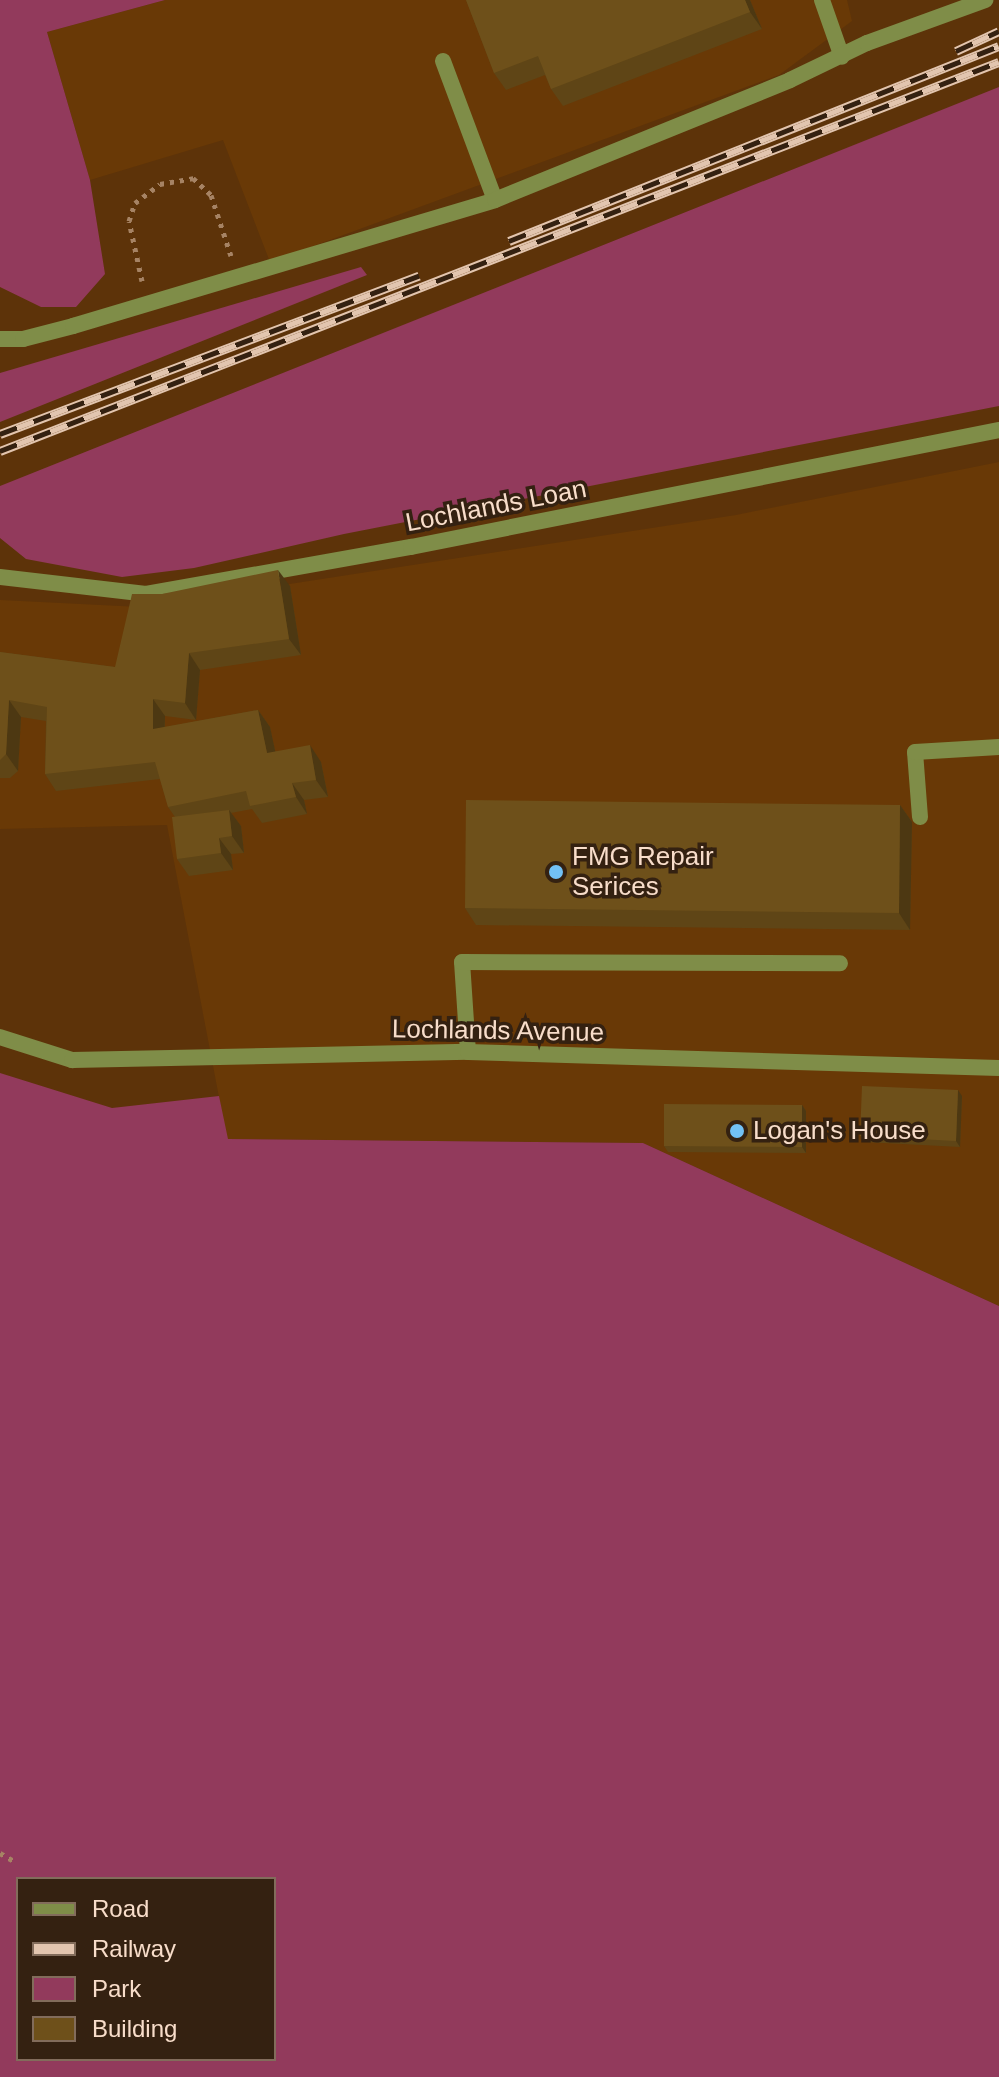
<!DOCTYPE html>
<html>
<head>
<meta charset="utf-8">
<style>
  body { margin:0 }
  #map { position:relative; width:999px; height:2077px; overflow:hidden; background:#5d3309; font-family:Arial,sans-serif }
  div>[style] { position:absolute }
  .built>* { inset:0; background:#693906 }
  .green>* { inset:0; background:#923a5c }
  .path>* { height:5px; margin-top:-2.5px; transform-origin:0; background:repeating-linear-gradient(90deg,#a68364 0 4px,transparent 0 10px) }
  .lane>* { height:16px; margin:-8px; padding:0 8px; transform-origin:8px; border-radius:8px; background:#7f8d48 }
  .street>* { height:16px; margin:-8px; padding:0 8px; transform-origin:8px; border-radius:8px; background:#7f8d48 }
  .rail>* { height:9px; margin-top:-4.5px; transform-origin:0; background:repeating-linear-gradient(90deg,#342111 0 18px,#e2c5af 0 36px); box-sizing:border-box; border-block:2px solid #e2c5af }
  .wall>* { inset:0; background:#5f4516 }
  .shaded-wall>* { inset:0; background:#4d3812 }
  .building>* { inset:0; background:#6e501a }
  .dots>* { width:22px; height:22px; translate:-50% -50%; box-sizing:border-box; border:4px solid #342111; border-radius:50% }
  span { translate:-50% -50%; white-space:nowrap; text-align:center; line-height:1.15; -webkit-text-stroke:7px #342111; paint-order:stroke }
  .street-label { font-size:26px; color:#f8ddca }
  .poi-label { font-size:26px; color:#f8ddca }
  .left { translate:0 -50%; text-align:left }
  .legend { position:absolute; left:16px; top:1877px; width:260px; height:184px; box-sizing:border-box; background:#342111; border:2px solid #826c5b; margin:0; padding:10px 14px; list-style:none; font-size:24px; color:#f8ddca }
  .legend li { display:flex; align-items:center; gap:16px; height:40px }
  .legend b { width:40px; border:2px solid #826c5b }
</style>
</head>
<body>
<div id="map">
  <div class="built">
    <div style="clip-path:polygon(165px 0,847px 0,852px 21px,779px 75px,270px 262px,223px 140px,90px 180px,47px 32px)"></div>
    <div style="clip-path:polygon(999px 462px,999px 1306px,643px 1143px,227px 1139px,167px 825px,0 829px,0 600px,140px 607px,736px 515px)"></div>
  </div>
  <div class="green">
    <div style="clip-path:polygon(0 0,165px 0,47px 32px,90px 180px,105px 274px,76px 307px,41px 307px,0 287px)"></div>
    <div style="clip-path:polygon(999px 87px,999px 406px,344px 534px,194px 568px,122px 577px,26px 559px,0 538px,0 486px)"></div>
    <div style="clip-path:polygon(361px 267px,367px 275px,0 422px,0 373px)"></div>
    <div style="clip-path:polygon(evenodd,0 1073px,112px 1108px,219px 1096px,228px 1139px,643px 1143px,999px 1306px,999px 2077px,0 2077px,0 1073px,18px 1879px,274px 1879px,274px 2059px,18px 2059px,18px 1879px)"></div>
  </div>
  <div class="path">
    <div style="left:142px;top:281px;width:61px;rotate:-102.2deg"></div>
    <div style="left:129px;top:221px;width:19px;rotate:-72deg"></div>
    <div style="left:135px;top:203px;width:31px;rotate:-37deg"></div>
    <div style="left:160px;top:184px;width:34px;rotate:-10deg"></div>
    <div style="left:193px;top:178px;width:25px;rotate:43deg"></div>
    <div style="left:211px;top:195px;width:64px;rotate:71.8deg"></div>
    <div style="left:0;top:1853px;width:16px;rotate:30deg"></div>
  </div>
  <div class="lane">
    <div style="left:822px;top:0;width:60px;rotate:70.7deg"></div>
    <div style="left:443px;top:61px;width:148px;rotate:69.5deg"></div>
    <div style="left:0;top:339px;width:23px"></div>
    <div style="left:23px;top:339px;width:52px;rotate:-14.6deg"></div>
    <div style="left:73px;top:326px;width:440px;rotate:-16.6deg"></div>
    <div style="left:495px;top:200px;width:318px;rotate:-22.1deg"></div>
    <div style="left:790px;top:80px;width:85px;rotate:-25.7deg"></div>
    <div style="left:867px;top:43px;width:126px;rotate:-20deg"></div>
    <div style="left:920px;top:817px;width:65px;rotate:-94.4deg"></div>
    <div style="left:915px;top:752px;width:84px;rotate:-3.4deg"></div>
    <div style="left:468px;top:1052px;width:90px;rotate:-93.8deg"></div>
    <div style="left:462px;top:962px;width:378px;rotate:0.2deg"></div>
  </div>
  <div class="street">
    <div style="left:0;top:577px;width:147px;rotate:6.6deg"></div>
    <div style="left:146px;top:594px;width:269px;rotate:-10.1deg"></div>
    <div style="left:411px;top:547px;width:600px;rotate:-11.25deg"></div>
    <div style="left:0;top:1037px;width:76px;rotate:17.7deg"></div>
    <div style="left:72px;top:1060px;width:396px;rotate:-1.2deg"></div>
    <div style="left:468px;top:1052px;width:531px;rotate:1.73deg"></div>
  </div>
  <div class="rail">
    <div style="left:956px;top:51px;width:47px;rotate:-24.9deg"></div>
    <div style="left:509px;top:241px;width:527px;rotate:-21.7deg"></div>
    <div style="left:0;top:434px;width:448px;rotate:-20.7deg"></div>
    <div style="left:0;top:451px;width:1072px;rotate:-21.28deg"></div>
  </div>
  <div class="wall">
    <div style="clip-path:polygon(466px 0,750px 0,762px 29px,563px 106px,551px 89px,545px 75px,506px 90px,494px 73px)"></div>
    <div style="clip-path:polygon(290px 586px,301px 655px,200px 670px,196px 720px,165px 716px,165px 727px,258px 710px,270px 727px,275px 751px,321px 762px,328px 797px,304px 800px,307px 814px,262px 823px,252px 809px,231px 813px,241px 826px,244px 853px,231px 854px,233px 870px,189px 876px,177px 859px,175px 817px,168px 807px,160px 779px,56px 791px,45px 774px,46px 721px,21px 717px,18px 771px,10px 778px,0 778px,0 652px,115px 667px,162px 594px)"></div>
    <div style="clip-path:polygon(900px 805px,912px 822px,910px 930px,476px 925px,465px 908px)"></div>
    <div style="clip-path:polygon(962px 1096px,960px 1147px,864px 1142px,860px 1136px)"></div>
    <div style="clip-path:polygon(802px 1105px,806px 1111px,806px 1153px,668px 1152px,664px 1146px)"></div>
  </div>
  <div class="shaded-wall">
    <div style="clip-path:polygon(745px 0,750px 0,762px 29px,750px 12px)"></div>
    <div style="clip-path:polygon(278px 570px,290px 586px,301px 655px,289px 639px)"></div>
    <div style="clip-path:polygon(189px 653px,200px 670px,196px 720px,185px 703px)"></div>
    <div style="clip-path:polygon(153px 699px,165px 716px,164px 746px,153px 729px)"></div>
    <div style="clip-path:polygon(9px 700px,21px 717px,18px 771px,6px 754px)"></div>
    <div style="clip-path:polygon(258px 710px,270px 727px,279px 769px,267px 753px)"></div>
    <div style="clip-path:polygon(310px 745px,321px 762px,328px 797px,316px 780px)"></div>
    <div style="clip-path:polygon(292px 783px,304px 800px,307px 814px,296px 797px)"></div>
    <div style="clip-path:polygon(900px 805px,912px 822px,910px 930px,899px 913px)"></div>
    <div style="clip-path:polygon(229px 810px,241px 826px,244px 853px,232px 836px)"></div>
    <div style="clip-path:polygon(219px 838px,231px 854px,233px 870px,221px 853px)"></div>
    <div style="clip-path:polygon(958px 1090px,962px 1096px,960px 1147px,956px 1141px)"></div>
    <div style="clip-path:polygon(802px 1105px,806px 1111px,806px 1153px,802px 1147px)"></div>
  </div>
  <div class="building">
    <div style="clip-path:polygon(466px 0,745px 0,750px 12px,551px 89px,538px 56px,494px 73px)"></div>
    <div style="clip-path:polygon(278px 570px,289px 639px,189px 653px,185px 703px,153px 699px,153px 729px,258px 710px,267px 753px,310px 745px,316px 780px,292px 783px,296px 797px,250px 806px,246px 791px,168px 807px,155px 762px,45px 774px,47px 707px,9px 700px,6px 754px,0 760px,0 652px,115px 667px,132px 594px,162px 594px)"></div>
    <div style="clip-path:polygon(466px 800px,900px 805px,899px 913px,465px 908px)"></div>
    <div style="clip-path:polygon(229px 810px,232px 836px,219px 838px,221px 853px,177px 859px,172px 817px)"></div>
    <div style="clip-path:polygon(862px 1086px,958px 1090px,956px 1141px,860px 1136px)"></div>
    <div style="clip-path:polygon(664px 1104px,802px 1105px,802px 1147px,664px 1146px)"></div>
  </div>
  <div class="dots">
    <div style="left:556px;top:872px;background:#72c1f5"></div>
    <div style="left:737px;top:1131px;background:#72c1f5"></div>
  </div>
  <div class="street-label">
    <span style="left:496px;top:506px;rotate:-11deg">Lochlands Loan</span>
    <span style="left:498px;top:1031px;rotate:1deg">Lochlands Avenue</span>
  </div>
  <div class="poi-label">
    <span class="left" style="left:572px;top:872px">FMG Repair<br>Serices</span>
    <span class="left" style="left:753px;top:1131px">Logan's House</span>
  </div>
  <ul class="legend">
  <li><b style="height:10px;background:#7f8d48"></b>Road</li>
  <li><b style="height:10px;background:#e2c5af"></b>Railway</li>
  <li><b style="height:22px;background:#923a5c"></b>Park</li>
  <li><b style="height:22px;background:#6e501a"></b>Building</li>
  </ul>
</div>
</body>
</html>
